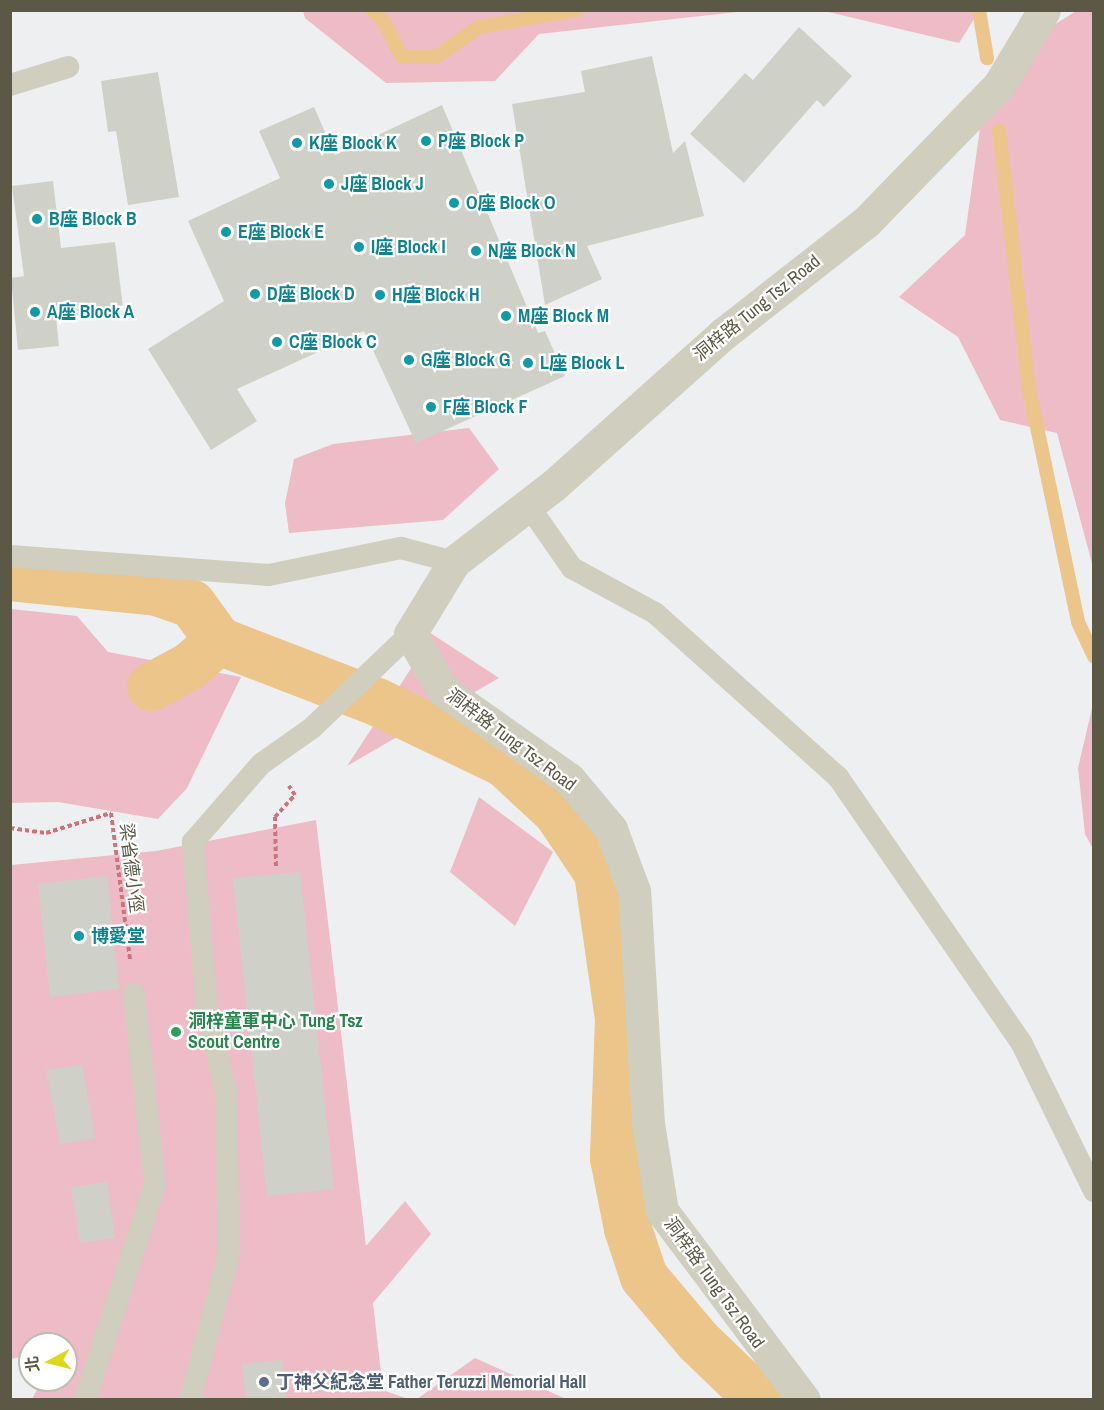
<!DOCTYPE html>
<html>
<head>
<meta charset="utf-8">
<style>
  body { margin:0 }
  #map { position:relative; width:1104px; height:1410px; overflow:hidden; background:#eeeff1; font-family:"Archivo Narrow","Noto Sans TC",sans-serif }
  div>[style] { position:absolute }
  .green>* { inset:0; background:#eebcc6 }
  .stream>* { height:14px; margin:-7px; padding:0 7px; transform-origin:7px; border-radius:7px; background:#ebc589 }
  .canal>* { height:48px; margin:-24px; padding:0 24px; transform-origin:24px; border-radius:24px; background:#ebc589 }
  .building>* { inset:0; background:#cfd1c8 }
  .path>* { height:4px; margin-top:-2px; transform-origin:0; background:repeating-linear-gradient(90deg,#cc747c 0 4.5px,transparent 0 7.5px) }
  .service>* { height:22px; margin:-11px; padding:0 11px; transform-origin:11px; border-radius:11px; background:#d0cebe }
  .minor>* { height:33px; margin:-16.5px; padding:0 16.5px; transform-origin:16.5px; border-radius:16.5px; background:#d0cebe }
  .dots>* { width:16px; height:16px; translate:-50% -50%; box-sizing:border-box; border:3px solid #fff; border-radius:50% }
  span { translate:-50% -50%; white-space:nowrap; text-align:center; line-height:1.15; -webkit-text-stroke:4.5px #fff; paint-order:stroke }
  .culture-label { font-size:18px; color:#0d838f; font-weight:700 }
  .left { translate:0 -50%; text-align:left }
  .street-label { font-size:18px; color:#5b5946 }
  .leisure-label { font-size:18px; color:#27864d; font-weight:700 }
  .service-label { font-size:18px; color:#4e5e75; font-weight:700 }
  .frame { position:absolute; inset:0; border:12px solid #5b5946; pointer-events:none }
  .north { position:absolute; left:18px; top:1332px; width:60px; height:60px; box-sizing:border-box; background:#fff; border:2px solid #bdbdb5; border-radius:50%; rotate:263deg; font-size:16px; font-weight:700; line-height:24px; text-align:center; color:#5b5946 }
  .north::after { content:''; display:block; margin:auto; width:21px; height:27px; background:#dfd819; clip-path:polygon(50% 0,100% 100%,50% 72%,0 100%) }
</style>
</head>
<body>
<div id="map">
  <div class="green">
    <div style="clip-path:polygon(303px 11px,303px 10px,746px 11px,539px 34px,495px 81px,386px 83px,305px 18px)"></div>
    <div style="clip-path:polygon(824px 11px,979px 11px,959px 43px)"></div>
    <div style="clip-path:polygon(1076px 11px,1093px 11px,1093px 567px,1057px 433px,1000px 420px,958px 337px,899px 297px,965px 235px,981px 121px,997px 61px)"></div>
    <div style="clip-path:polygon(469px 428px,499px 469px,443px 520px,289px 533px,285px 503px,294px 459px,333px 444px)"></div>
    <div style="clip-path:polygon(11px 609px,77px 616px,108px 652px,241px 677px,187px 788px,158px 819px,58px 802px,11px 803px)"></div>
    <div style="clip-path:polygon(429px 632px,499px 678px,347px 766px,410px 670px)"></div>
    <div style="clip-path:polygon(1093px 704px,1093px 849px,1085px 834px,1078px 768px)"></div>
    <div style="clip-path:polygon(479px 797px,553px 852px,515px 926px,450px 872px)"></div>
    <div style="clip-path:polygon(316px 820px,366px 1246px,405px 1201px,431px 1234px,373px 1303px,383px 1390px,408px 1399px,32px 1399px,42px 1380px,66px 1380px,66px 1344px,30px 1344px,30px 1355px,11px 1359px,11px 865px,156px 851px)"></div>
    <div style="clip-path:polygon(475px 1358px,566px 1399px,417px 1399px)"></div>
  </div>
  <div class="stream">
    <div style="left:372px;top:10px;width:17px;rotate:45deg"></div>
    <div style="left:384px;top:22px;width:39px;rotate:63deg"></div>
    <div style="left:402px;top:57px;width:34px"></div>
    <div style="left:436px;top:57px;width:52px;rotate:-34.9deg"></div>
    <div style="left:479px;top:27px;width:99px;rotate:-9.8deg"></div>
    <div style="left:979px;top:10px;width:49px;rotate:80.5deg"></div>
    <div style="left:999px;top:130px;width:261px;rotate:83.4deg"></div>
    <div style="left:1029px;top:389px;width:238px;rotate:78.1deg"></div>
    <div style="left:1078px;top:622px;width:38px;rotate:65deg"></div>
  </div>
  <div class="canal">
    <div style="left:10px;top:577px;width:148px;rotate:5.8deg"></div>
    <div style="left:157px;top:592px;width:37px;rotate:19deg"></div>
    <div style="left:192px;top:604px;width:46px;rotate:53.9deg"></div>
    <div style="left:219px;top:641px;width:169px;rotate:21.1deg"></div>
    <div style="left:377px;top:702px;width:141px;rotate:25.7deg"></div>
    <div style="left:504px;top:763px;width:72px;rotate:42.8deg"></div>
    <div style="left:557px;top:812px;width:73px;rotate:56.1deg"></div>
    <div style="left:598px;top:873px;width:148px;rotate:81.8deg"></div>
    <div style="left:619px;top:1019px;width:139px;rotate:92.1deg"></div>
    <div style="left:614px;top:1158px;width:72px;rotate:78.8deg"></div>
    <div style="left:628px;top:1229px;width:51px;rotate:71.6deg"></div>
    <div style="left:644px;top:1277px;width:84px;rotate:49.8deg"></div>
    <div style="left:698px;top:1341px;width:85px;rotate:44deg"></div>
    <div style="left:151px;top:687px;width:44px;rotate:-28.3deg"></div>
    <div style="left:190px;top:666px;width:38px;rotate:-41deg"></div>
  </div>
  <div class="building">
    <div style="clip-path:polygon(799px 27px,852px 76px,824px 107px,817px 100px,744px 183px,690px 134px,745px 73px,753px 80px)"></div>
    <div style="clip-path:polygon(652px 56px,673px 153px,685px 141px,704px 216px,587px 246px,602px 279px,545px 305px,512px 104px,585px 92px,581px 71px)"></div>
    <div style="clip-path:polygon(158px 72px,179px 197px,128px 205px,116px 131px,108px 132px,101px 81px)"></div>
    <div style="clip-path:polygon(442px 105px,538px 333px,545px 331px,565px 376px,416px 443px,364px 331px,237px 389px,257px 421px,211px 450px,148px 349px,224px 301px,188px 221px,280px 178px,259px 131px,314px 107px,335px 155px)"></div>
    <div style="clip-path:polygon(53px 181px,61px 248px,115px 242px,123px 308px,56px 317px,59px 346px,18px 350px,11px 278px,24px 276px,12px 186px)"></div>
    <div style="clip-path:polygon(300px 872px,334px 1189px,267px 1196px,233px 878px)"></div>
    <div style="clip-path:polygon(107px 876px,119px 989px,50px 997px,38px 884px)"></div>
    <div style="clip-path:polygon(82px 1065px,95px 1138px,60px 1144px,46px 1070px)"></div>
    <div style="clip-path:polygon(107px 1182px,115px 1238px,80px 1243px,71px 1187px)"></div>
    <div style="clip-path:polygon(282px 1360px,286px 1400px,246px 1400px,242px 1364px)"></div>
  </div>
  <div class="path">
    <div style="left:10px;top:828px;width:36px;rotate:8deg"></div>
    <div style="left:46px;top:833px;width:68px;rotate:-17.1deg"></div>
    <div style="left:111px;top:813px;width:148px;rotate:82.6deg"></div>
    <div style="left:276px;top:866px;width:49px;rotate:-91.2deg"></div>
    <div style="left:275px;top:817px;width:30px;rotate:-48deg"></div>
    <div style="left:295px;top:795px;width:11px;rotate:-124deg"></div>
  </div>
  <div class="service">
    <div style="left:10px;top:85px;width:61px;rotate:-17.2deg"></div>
    <div style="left:528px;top:505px;width:77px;rotate:55.1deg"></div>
    <div style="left:572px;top:568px;width:94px;rotate:28.5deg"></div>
    <div style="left:655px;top:613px;width:246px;rotate:41.9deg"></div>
    <div style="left:838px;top:777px;width:324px;rotate:55.4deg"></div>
    <div style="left:1022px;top:1044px;width:164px;rotate:63.9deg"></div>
    <div style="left:10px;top:556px;width:260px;rotate:4.2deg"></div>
    <div style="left:269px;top:575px;width:135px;rotate:-11.6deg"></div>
    <div style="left:401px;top:548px;width:55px;rotate:14.8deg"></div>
    <div style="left:85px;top:1400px;width:226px;rotate:-72deg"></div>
    <div style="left:155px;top:1185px;width:192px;rotate:-96.3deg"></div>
    <div style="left:190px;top:1400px;width:151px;rotate:-75deg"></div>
    <div style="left:229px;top:1254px;width:162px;rotate:-91.1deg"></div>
    <div style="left:226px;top:1092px;width:84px;rotate:-103deg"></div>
    <div style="left:207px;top:1010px;width:169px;rotate:-94.8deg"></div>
    <div style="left:193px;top:842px;width:103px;rotate:-48.9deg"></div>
    <div style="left:261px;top:764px;width:62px;rotate:-35.2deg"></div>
    <div style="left:312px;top:728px;width:136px;rotate:-43.8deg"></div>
  </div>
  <div class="minor">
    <div style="left:804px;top:1400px;width:236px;rotate:-126.9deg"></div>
    <div style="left:662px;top:1211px;width:88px;rotate:-99.1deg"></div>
    <div style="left:648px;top:1124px;width:233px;rotate:-93.4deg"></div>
    <div style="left:634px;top:891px;width:66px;rotate:-110.4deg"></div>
    <div style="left:611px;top:829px;width:65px;rotate:-130deg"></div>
    <div style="left:569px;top:779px;width:154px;rotate:-144.8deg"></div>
    <div style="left:443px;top:690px;width:65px;rotate:-120.5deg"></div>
    <div style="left:410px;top:634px;width:84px;rotate:-58.6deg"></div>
    <div style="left:454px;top:562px;width:126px;rotate:-37.6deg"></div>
    <div style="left:554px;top:485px;width:227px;rotate:-41.8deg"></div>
    <div style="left:723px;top:334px;width:182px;rotate:-38.1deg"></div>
    <div style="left:866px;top:222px;width:191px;rotate:-45.8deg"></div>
    <div style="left:999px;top:85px;width:87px;rotate:-59deg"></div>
  </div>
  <div class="dots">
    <div style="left:426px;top:141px;background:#0f9aa8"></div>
    <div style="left:297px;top:143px;background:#0f9aa8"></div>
    <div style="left:329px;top:184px;background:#0f9aa8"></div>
    <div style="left:454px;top:203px;background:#0f9aa8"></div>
    <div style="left:37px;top:219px;background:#0f9aa8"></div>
    <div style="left:226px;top:232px;background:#0f9aa8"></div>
    <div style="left:359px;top:247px;background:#0f9aa8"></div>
    <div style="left:476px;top:251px;background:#0f9aa8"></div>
    <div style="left:255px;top:294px;background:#0f9aa8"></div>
    <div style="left:380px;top:295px;background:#0f9aa8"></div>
    <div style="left:35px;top:312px;background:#0f9aa8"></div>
    <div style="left:506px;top:316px;background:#0f9aa8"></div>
    <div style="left:277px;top:342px;background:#0f9aa8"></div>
    <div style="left:409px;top:360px;background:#0f9aa8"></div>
    <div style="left:528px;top:363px;background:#0f9aa8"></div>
    <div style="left:431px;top:407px;background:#0f9aa8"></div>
    <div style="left:79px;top:936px;background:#0f9aa8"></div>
    <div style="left:176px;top:1032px;background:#2e9e5b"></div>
    <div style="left:264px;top:1382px;background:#5c6f8a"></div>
  </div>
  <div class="culture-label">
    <span class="left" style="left:438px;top:141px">P座 Block P</span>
    <span class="left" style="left:309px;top:143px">K座 Block K</span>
    <span class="left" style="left:341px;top:184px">J座 Block J</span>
    <span class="left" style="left:466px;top:203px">O座 Block O</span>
    <span class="left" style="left:49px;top:219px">B座 Block B</span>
    <span class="left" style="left:238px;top:232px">E座 Block E</span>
    <span class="left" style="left:371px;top:247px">I座 Block I</span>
    <span class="left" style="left:488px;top:251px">N座 Block N</span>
    <span class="left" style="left:267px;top:294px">D座 Block D</span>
    <span class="left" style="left:392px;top:295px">H座 Block H</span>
    <span class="left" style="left:47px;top:312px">A座 Block A</span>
    <span class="left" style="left:518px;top:316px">M座 Block M</span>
    <span class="left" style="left:289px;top:342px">C座 Block C</span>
    <span class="left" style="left:421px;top:360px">G座 Block G</span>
    <span class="left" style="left:540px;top:363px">L座 Block L</span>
    <span class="left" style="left:443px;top:407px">F座 Block F</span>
    <span class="left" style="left:91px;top:936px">博愛堂</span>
  </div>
  <div class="street-label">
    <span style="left:757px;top:308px;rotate:-39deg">洞梓路 Tung Tsz Road</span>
    <span style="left:511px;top:740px;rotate:37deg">洞梓路 Tung Tsz Road</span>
    <span style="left:131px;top:868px;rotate:83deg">梁省德小徑</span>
    <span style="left:714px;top:1283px;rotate:54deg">洞梓路 Tung Tsz Road</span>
  </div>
  <div class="leisure-label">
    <span class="left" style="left:188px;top:1032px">洞梓童軍中心 Tung Tsz<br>Scout Centre</span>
  </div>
  <div class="service-label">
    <span class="left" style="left:276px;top:1382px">丁神父紀念堂 Father Teruzzi Memorial Hall</span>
  </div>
  <div class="frame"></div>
  <div class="north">北</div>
</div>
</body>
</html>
